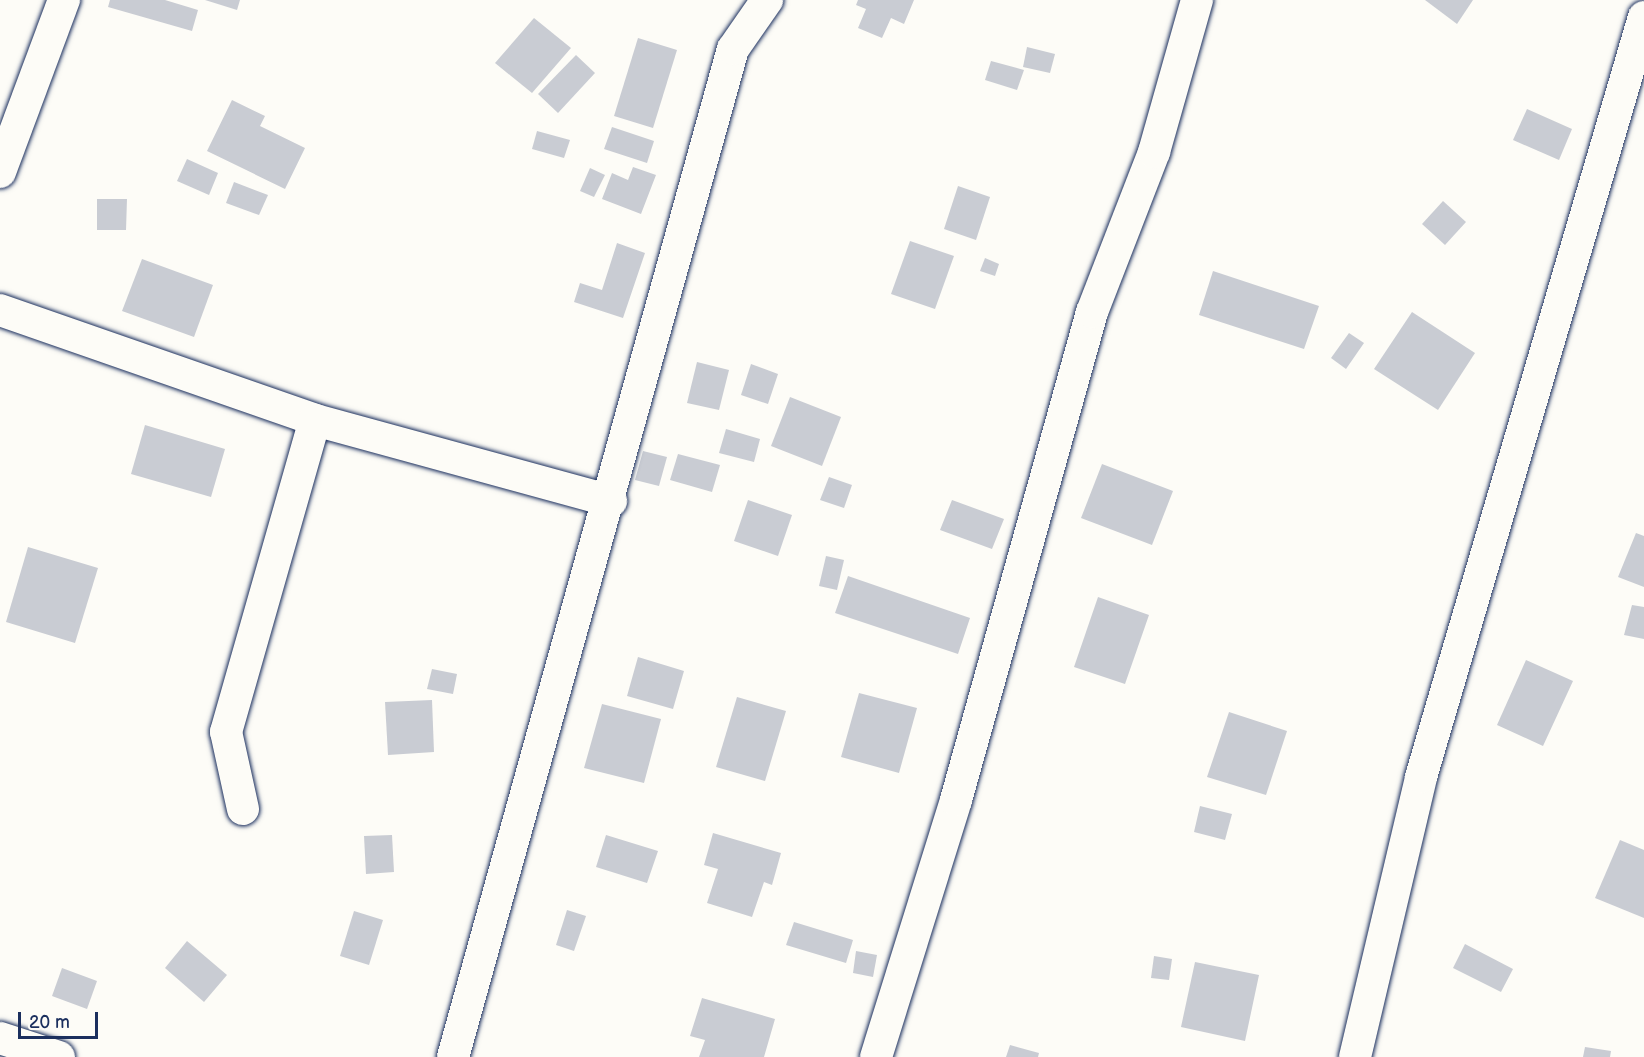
<!DOCTYPE html>
<html>
<head>
<meta charset="utf-8">
<style>
  body { margin:0 }
  #map { position:relative; width:1644px; height:1057px; overflow:hidden; background:#fdfcf7; font-family:"Balsamiq Sans",sans-serif }
  div>[style] { position:absolute }
  .building>* { inset:0; background:#c9ccd3 }
  .roads { filter:drop-shadow(0 0 2px #1b2f5e) drop-shadow(0 0 2px #1b2f5e) }
  .minor>* { height:32px; margin:-16px; padding:0 16px; transform-origin:16px; border-radius:16px; background:#fdfcf7 }
  span { translate:-50% -50%; white-space:nowrap; text-align:center; line-height:1.15; -webkit-text-stroke:6px #fdfcf7; paint-order:stroke }
  .scale { position:absolute; left:18px; top:1012px; width:80px; height:27px; box-sizing:border-box; border:3px solid #1b2f5e; border-top:0; padding-left:8px; font-size:18px; line-height:21px; white-space:nowrap; color:#1b2f5e; -webkit-text-stroke:4px #fdfcf7; paint-order:stroke }
</style>
</head>
<body>
<div id="map">
  <div class="building">
    <div style="clip-path:polygon(110px 0,165px 0,198px 10px,192px 31px,108px 7px)"></div>
    <div style="clip-path:polygon(205px 0,240px 0,237px 10px)"></div>
    <div style="clip-path:polygon(858px 0,914px 0,904px 24px,891px 18px,882px 38px,858px 28px,866px 9px,856px 5px)"></div>
    <div style="clip-path:polygon(1425px 0,1473px 0,1457px 24px)"></div>
    <div style="clip-path:polygon(534px 18px,571px 48px,532px 93px,495px 63px)"></div>
    <div style="clip-path:polygon(638px 38px,677px 50px,653px 128px,614px 116px)"></div>
    <div style="clip-path:polygon(1027px 47px,1055px 54px,1050px 73px,1023px 67px)"></div>
    <div style="clip-path:polygon(576px 55px,595px 73px,558px 113px,538px 94px)"></div>
    <div style="clip-path:polygon(991px 61px,1024px 70px,1017px 90px,985px 80px)"></div>
    <div style="clip-path:polygon(232px 100px,265px 116px,260px 126px,305px 148px,285px 189px,207px 151px)"></div>
    <div style="clip-path:polygon(1527px 109px,1572px 129px,1559px 160px,1513px 140px)"></div>
    <div style="clip-path:polygon(612px 127px,654px 141px,647px 163px,604px 149px)"></div>
    <div style="clip-path:polygon(537px 131px,570px 140px,564px 158px,532px 149px)"></div>
    <div style="clip-path:polygon(187px 159px,218px 173px,209px 195px,177px 181px)"></div>
    <div style="clip-path:polygon(633px 167px,656px 175px,641px 214px,602px 199px,612px 173px,628px 180px)"></div>
    <div style="clip-path:polygon(590px 168px,605px 175px,594px 197px,580px 191px)"></div>
    <div style="clip-path:polygon(234px 182px,268px 195px,259px 215px,226px 203px)"></div>
    <div style="clip-path:polygon(958px 186px,990px 197px,976px 240px,944px 229px)"></div>
    <div style="clip-path:polygon(97px 199px,127px 199px,126px 230px,97px 230px)"></div>
    <div style="clip-path:polygon(1443px 201px,1466px 222px,1445px 245px,1422px 224px)"></div>
    <div style="clip-path:polygon(910px 241px,954px 256px,935px 309px,891px 294px)"></div>
    <div style="clip-path:polygon(617px 243px,645px 253px,623px 318px,574px 302px,580px 283px,602px 290px)"></div>
    <div style="clip-path:polygon(985px 258px,999px 264px,995px 276px,980px 271px)"></div>
    <div style="clip-path:polygon(142px 259px,213px 285px,194px 337px,122px 311px)"></div>
    <div style="clip-path:polygon(1213px 271px,1319px 306px,1304px 349px,1199px 315px)"></div>
    <div style="clip-path:polygon(1412px 312px,1475px 353px,1438px 410px,1374px 369px)"></div>
    <div style="clip-path:polygon(1349px 333px,1364px 343px,1346px 369px,1331px 358px)"></div>
    <div style="clip-path:polygon(697px 362px,729px 370px,719px 410px,687px 403px)"></div>
    <div style="clip-path:polygon(751px 364px,778px 374px,768px 404px,741px 395px)"></div>
    <div style="clip-path:polygon(790px 397px,841px 417px,822px 466px,771px 446px)"></div>
    <div style="clip-path:polygon(145px 425px,225px 449px,211px 497px,131px 474px)"></div>
    <div style="clip-path:polygon(726px 429px,760px 439px,754px 462px,719px 453px)"></div>
    <div style="clip-path:polygon(643px 451px,667px 457px,659px 486px,635px 480px)"></div>
    <div style="clip-path:polygon(678px 454px,720px 465px,712px 492px,670px 480px)"></div>
    <div style="clip-path:polygon(1102px 464px,1173px 491px,1152px 545px,1081px 518px)"></div>
    <div style="clip-path:polygon(829px 477px,852px 485px,844px 508px,820px 500px)"></div>
    <div style="clip-path:polygon(748px 500px,792px 515px,778px 556px,734px 541px)"></div>
    <div style="clip-path:polygon(952px 500px,1004px 519px,992px 549px,940px 530px)"></div>
    <div style="clip-path:polygon(1636px 533px,1644px 536px,1644px 587px,1618px 577px)"></div>
    <div style="clip-path:polygon(28px 547px,98px 568px,75px 643px,6px 622px)"></div>
    <div style="clip-path:polygon(826px 556px,844px 560px,837px 590px,819px 586px)"></div>
    <div style="clip-path:polygon(848px 576px,970px 618px,958px 654px,835px 613px)"></div>
    <div style="clip-path:polygon(1098px 597px,1149px 615px,1125px 684px,1074px 667px)"></div>
    <div style="clip-path:polygon(1632px 605px,1644px 607px,1644px 639px,1624px 635px)"></div>
    <div style="clip-path:polygon(638px 657px,684px 671px,673px 709px,627px 696px)"></div>
    <div style="clip-path:polygon(1526px 660px,1573px 681px,1543px 746px,1497px 725px)"></div>
    <div style="clip-path:polygon(432px 669px,457px 674px,453px 694px,427px 689px)"></div>
    <div style="clip-path:polygon(859px 693px,917px 708px,899px 773px,841px 757px)"></div>
    <div style="clip-path:polygon(737px 697px,786px 711px,765px 781px,716px 767px)"></div>
    <div style="clip-path:polygon(432px 700px,434px 752px,388px 755px,385px 702px)"></div>
    <div style="clip-path:polygon(602px 704px,661px 719px,644px 783px,584px 768px)"></div>
    <div style="clip-path:polygon(1229px 712px,1287px 731px,1266px 795px,1207px 777px)"></div>
    <div style="clip-path:polygon(1200px 806px,1232px 814px,1225px 840px,1194px 832px)"></div>
    <div style="clip-path:polygon(713px 833px,781px 853px,772px 885px,764px 882px,752px 917px,707px 903px,718px 869px,704px 865px)"></div>
    <div style="clip-path:polygon(392px 835px,394px 872px,366px 874px,364px 836px)"></div>
    <div style="clip-path:polygon(606px 835px,658px 851px,647px 883px,596px 867px)"></div>
    <div style="clip-path:polygon(1620px 840px,1644px 850px,1644px 918px,1595px 898px)"></div>
    <div style="clip-path:polygon(567px 910px,586px 916px,574px 951px,556px 945px)"></div>
    <div style="clip-path:polygon(354px 911px,383px 920px,369px 965px,340px 956px)"></div>
    <div style="clip-path:polygon(794px 922px,853px 940px,846px 963px,786px 945px)"></div>
    <div style="clip-path:polygon(187px 941px,227px 975px,204px 1002px,165px 968px)"></div>
    <div style="clip-path:polygon(1465px 944px,1513px 969px,1501px 992px,1453px 968px)"></div>
    <div style="clip-path:polygon(856px 951px,877px 955px,873px 977px,853px 973px)"></div>
    <div style="clip-path:polygon(1154px 956px,1172px 959px,1169px 980px,1151px 978px)"></div>
    <div style="clip-path:polygon(1195px 962px,1259px 975px,1245px 1041px,1181px 1027px)"></div>
    <div style="clip-path:polygon(62px 968px,97px 981px,87px 1009px,52px 996px)"></div>
    <div style="clip-path:polygon(702px 998px,775px 1019px,764px 1057px,699px 1057px,705px 1040px,690px 1036px)"></div>
    <div style="clip-path:polygon(1010px 1045px,1039px 1053px,1038px 1057px,1006px 1057px)"></div>
    <div style="clip-path:polygon(1585px 1047px,1611px 1051px,1610px 1057px,1583px 1057px)"></div>
  </div>
  <div class="roads">
    <div class="minor">
      <div style="left:0;top:172px;width:184px;rotate:-69.6deg"></div>
      <div style="left:0;top:310px;width:334px;rotate:19.2deg"></div>
      <div style="left:315px;top:420px;width:307px;rotate:15.3deg"></div>
      <div style="left:243px;top:809px;width:79px;rotate:-102.4deg"></div>
      <div style="left:226px;top:732px;width:324px;rotate:-74.1deg"></div>
      <div style="left:0;top:1038px;width:62px;rotate:17.9deg"></div>
      <div style="left:453px;top:1057px;width:1046px;rotate:-74.48deg"></div>
      <div style="left:733px;top:49px;width:60px;rotate:-55.2deg"></div>
      <div style="left:876px;top:1057px;width:269px;rotate:-72.7deg"></div>
      <div style="left:956px;top:800px;width:507px;rotate:-74.43deg"></div>
      <div style="left:1092px;top:312px;width:172px;rotate:-68.8deg"></div>
      <div style="left:1154px;top:152px;width:158px;rotate:-74.2deg"></div>
      <div style="left:1355px;top:1057px;width:288px;rotate:-76.7deg"></div>
      <div style="left:1421px;top:777px;width:792px;rotate:-73.65deg"></div>
    </div>
  </div>
  <div class="scale">20 m</div>
</div>
</body>
</html>
